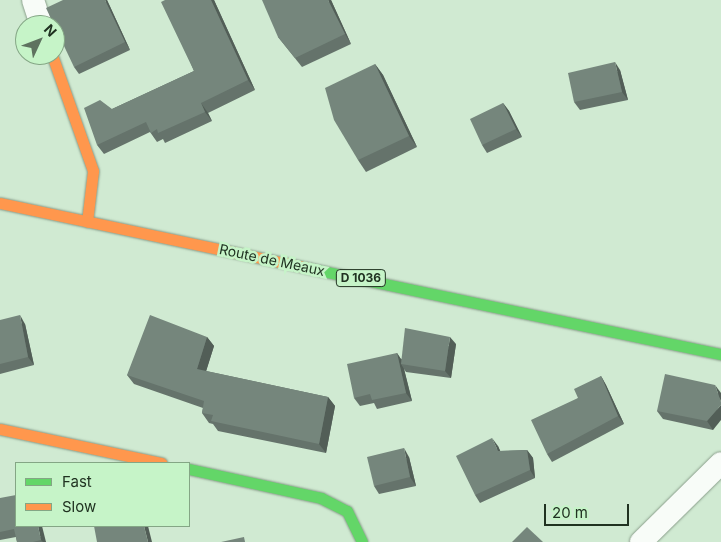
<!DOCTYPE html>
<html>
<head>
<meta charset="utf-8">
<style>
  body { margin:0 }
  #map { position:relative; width:721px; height:542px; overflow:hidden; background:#d0ead2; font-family:Inter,sans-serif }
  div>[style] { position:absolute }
  .roads { filter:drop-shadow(0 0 1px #8a9e8b) drop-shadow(0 0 1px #8a9e8b) }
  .street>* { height:22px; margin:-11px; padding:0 11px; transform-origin:11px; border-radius:11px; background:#f8fcf8 }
  .fast>* { height:11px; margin:-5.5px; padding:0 5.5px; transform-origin:5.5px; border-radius:5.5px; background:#63d668 }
  .slow>* { height:11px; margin:-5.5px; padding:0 5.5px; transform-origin:5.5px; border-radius:5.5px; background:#ff974d }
  .wall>* { inset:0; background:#65736b }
  .shaded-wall>* { inset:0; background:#525e57 }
  .building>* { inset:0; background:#75867c }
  span { translate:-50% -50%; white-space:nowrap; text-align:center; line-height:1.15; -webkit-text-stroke:5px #c6f4c8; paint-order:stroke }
  .shield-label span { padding:1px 4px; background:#c6f4c8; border:1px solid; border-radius:4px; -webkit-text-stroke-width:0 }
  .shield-label { font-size:12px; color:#203221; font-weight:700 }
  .street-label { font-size:14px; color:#203221 }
  .legend { position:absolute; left:15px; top:462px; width:175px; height:65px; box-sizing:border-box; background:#c6f4c8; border:1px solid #84a685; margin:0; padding:6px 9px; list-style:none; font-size:15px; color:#203221 }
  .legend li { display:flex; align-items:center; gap:10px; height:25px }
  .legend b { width:25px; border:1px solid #84a685 }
  .north { position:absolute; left:15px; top:15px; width:50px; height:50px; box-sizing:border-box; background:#c6f4c8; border:1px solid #84a685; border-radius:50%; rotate:47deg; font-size:14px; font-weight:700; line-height:20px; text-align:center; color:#203221 }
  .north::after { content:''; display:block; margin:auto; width:18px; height:22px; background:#5e725f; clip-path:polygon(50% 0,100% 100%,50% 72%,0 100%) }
  .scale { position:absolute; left:544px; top:504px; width:85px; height:22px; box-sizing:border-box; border:2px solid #203221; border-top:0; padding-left:6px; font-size:15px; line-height:18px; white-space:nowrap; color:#203221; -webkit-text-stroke:4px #c6f4c8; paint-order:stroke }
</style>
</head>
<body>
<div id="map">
  <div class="roads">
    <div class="street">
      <div style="left:33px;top:0;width:26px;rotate:72deg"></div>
      <div style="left:641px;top:542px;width:112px;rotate:-44.6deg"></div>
    </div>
    <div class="fast">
      <div style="left:308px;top:268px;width:422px;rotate:11.8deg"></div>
      <div style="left:189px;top:469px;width:135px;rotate:12.4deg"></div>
      <div style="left:321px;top:498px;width:29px;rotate:27deg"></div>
      <div style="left:347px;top:511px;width:34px;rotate:64deg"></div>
    </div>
    <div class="slow">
      <div style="left:52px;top:55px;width:123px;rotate:70.5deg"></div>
      <div style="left:93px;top:171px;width:51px;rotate:96.7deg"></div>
      <div style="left:0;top:203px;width:315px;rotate:11.9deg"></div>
      <div style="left:0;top:429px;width:165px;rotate:11.9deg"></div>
    </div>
  </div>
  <div class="wall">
    <div style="clip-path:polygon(107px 0,130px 50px,79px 74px,74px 67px)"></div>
    <div style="clip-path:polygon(165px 0,214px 0,255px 90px,208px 113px,212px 121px,165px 143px,163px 139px,157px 142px,150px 132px,104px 154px,97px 145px,112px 109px,194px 71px)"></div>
    <div style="clip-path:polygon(331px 0,351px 44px,302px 67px,278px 37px)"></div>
    <div style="clip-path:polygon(375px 64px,383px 75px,417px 147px,366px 172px,358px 160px)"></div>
    <div style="clip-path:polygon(620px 70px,628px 100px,580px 110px,574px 102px)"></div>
    <div style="clip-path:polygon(503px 103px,509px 111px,522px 137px,487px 153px,482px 145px)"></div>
    <div style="clip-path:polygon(0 320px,25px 324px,34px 365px,0 374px)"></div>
    <div style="clip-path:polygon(207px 337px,214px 346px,206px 371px,328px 397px,335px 406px,326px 453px,218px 431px,213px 424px,209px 423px,202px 413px,203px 408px,134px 384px,127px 375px)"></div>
    <div style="clip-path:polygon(456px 344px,451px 378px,406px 372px,404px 369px,412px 401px,377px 409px,374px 403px,360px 406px,354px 398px,397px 353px,401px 359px)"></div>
    <div style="clip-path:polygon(601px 376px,606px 385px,624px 424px,552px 462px,547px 454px,578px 398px)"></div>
    <div style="clip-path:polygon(721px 393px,713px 430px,663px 419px,657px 411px)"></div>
    <div style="clip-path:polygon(498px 446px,500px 451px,527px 450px,533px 458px,535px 478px,480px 503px,475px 495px)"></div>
    <div style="clip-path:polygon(409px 457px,416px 486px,379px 494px,374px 486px)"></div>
    <div style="clip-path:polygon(0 498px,46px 542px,17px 542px,16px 537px,0 540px)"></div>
  </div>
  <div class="shaded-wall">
    <div style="clip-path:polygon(105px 0,107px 0,130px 50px,125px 42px)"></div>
    <div style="clip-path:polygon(211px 0,214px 0,255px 90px,248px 80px)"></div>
    <div style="clip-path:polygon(328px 0,331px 0,351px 44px,345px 34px)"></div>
    <div style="clip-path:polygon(615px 62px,620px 70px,628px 100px,622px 92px)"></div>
    <div style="clip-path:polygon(375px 64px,383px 75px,417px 147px,409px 136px)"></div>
    <div style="clip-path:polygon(201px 103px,208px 113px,212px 121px,205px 112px)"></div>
    <div style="clip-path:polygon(503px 103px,509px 111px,522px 137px,516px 129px)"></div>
    <div style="clip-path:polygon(20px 315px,25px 324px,34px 365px,28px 357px)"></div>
    <div style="clip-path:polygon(207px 337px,214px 346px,204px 378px,197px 369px)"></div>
    <div style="clip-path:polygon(450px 337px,456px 344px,451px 378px,445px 371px)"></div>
    <div style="clip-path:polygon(397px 353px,402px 361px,401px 364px,404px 369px,412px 401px,406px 393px)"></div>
    <div style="clip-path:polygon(601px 376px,606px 385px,624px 424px,618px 416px)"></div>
    <div style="clip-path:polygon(715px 385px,721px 393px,721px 402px)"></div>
    <div style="clip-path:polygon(328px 397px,335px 406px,326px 453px,319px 444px)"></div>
    <div style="clip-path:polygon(721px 405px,721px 420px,713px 430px,707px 421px)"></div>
    <div style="clip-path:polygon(492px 438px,498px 446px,504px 459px,498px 451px)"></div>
    <div style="clip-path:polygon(404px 448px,409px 457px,416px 486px,410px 477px)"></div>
    <div style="clip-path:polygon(527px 450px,533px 458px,535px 478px,530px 470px)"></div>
    <div style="clip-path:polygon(38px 526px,42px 526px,46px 542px,43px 542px,41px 540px)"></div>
    <div style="clip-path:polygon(144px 526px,148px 526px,152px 542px,148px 542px)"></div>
  </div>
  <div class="building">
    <div style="clip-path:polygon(63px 0,105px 0,125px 42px,74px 67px,46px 8px)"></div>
    <div style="clip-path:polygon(165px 0,211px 0,248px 80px,201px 103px,205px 112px,158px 133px,157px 129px,151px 133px,146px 122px,97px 145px,84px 108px,100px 100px,112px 109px,194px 71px,161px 2px)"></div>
    <div style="clip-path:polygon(262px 0,328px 0,345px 34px,295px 58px,278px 37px)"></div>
    <div style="clip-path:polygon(615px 62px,622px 92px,574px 102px,568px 73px)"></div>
    <div style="clip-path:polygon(375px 64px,409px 136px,358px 160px,334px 120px,325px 88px)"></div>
    <div style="clip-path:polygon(503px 103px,516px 129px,482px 145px,470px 119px)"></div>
    <div style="clip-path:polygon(20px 315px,28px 357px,0 364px,0 320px)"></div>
    <div style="clip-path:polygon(150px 315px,207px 337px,197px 369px,328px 397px,319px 444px,211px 421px,213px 415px,202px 413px,204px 401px,127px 375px)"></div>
    <div style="clip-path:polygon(405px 328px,450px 337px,445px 371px,401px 364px)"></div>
    <div style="clip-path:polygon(397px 353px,406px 393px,372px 400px,370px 394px,354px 398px,347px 364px)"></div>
    <div style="clip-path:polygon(665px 374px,715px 385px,721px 402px,721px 405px,707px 421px,657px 411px)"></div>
    <div style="clip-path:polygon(601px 376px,618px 416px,547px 454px,531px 420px,578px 398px,574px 389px)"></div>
    <div style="clip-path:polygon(492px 438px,498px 451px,527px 450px,530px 470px,475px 495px,456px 456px)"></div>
    <div style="clip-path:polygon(404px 448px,410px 477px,374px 486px,367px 457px)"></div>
    <div style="clip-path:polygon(16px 495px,16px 526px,38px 526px,41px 540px,33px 542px,17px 542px,14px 529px,0 532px,0 498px)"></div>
    <div style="clip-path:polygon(94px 526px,144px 526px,148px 542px,97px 542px)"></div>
    <div style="clip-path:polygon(527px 527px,543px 542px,512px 542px)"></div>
    <div style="clip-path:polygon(244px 537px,245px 542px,221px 542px)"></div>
  </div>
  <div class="shield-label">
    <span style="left:361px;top:278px">D 1036</span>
  </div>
  <div class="street-label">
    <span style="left:272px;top:260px;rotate:12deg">Route de Meaux</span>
  </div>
  <ul class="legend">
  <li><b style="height:6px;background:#63d668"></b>Fast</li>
  <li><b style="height:6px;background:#ff974d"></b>Slow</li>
  </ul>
  <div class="north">N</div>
  <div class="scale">20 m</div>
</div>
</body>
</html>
